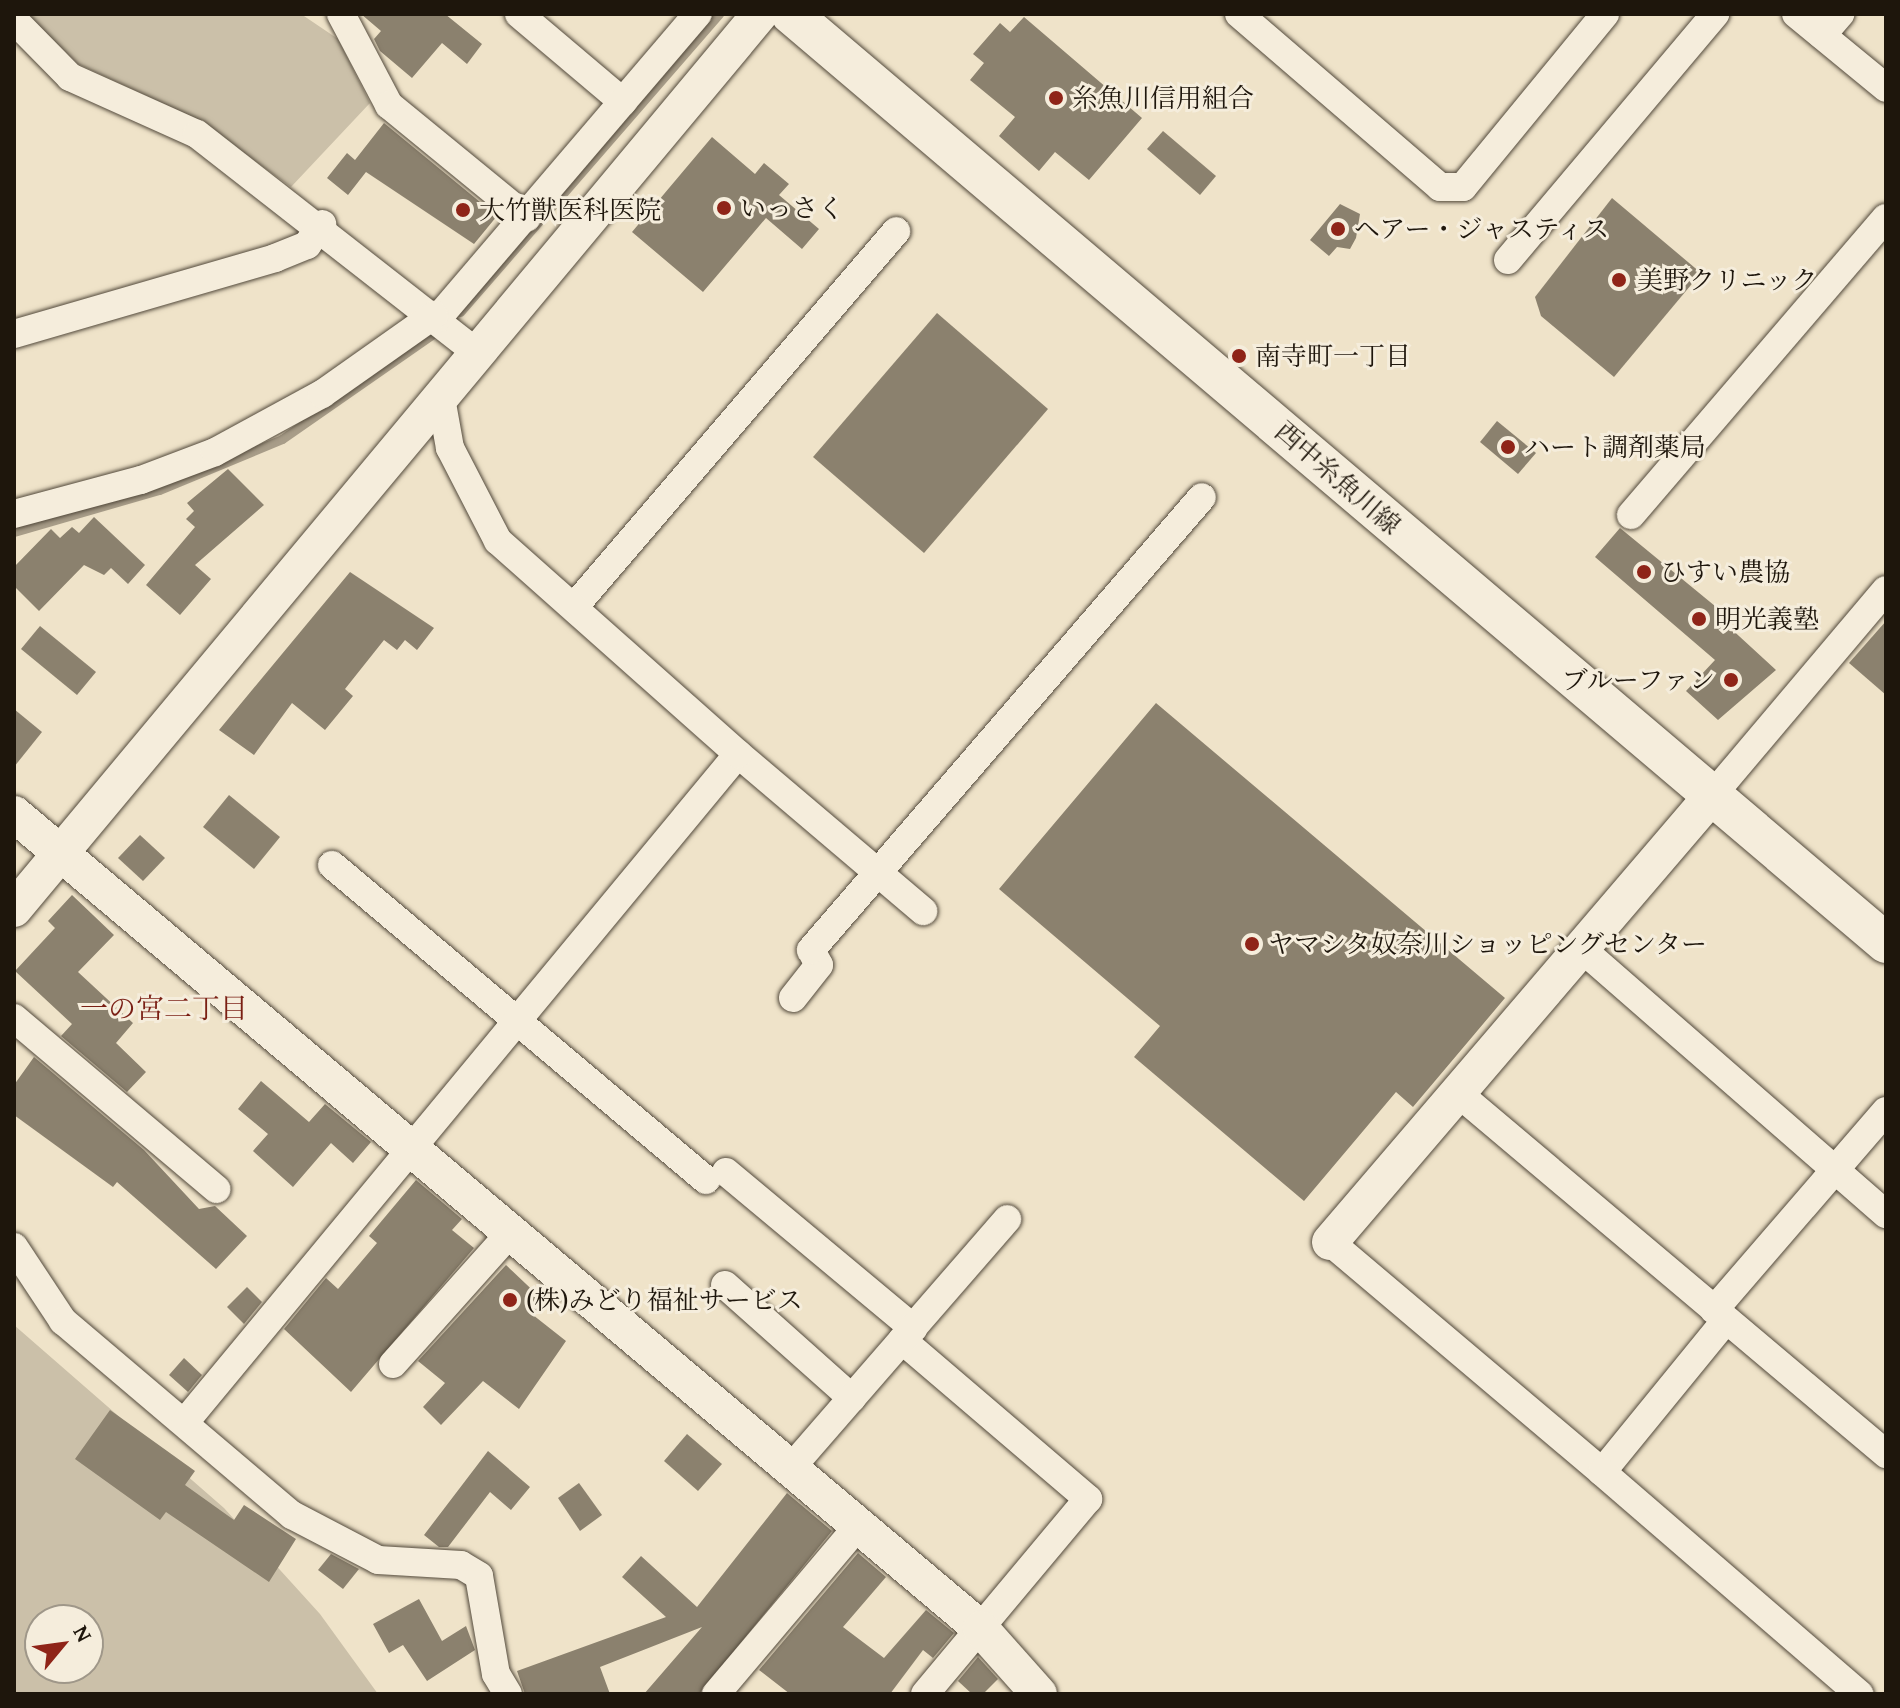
<!DOCTYPE html>
<html>
<head>
<meta charset="utf-8">
<style>
  body { margin:0 }
  #map { position:relative; width:1900px; height:1708px; overflow:hidden; background:#efe3c9; font-family:"Gentium Book Plus","Noto Serif JP",serif }
  div>[style] { position:absolute }
  .green>* { inset:0; background:#cbc0a9 }
  .stream>* { height:9px; margin:-4.5px; padding:0 4.5px; transform-origin:4.5px; border-radius:4.5px; background:#a89d89 }
  .building>* { inset:0; background:#8b816e }
  .roads { filter:drop-shadow(0 0 2px #52493b) drop-shadow(0 0 2px #52493b) }
  .minor>* { height:28px; margin:-14px; padding:0 14px; transform-origin:14px; border-radius:14px; background:#f5eddc }
  .tertiary>* { height:36px; margin:-18px; padding:0 18px; transform-origin:18px; border-radius:18px; background:#f5eddc }
  .secondary>* { height:40px; margin:-20px; padding:0 20px; transform-origin:20px; border-radius:20px; background:#f5eddc }
  .dots>* { width:22px; height:22px; translate:-50% -50%; box-sizing:border-box; border:4px solid #f5eddc; border-radius:50% }
  span { translate:-50% -50%; white-space:nowrap; text-align:center; line-height:1.15; -webkit-text-stroke:6px #f5eddc; paint-order:stroke }
  .poi-label { font-size:26px; color:#1e160c }
  .left { translate:0 -50%; text-align:left }
  .right { translate:-100% -50%; text-align:right }
  .street-label { font-size:26px; color:#1e160c }
  .neighbourhood-label { font-size:28px; color:#7a1f14 }
  .frame { position:absolute; inset:0; border:16px solid #1e160c; pointer-events:none }
  .north { position:absolute; left:24px; top:1604px; width:80px; height:80px; box-sizing:border-box; background:#f5eddc; border:2px solid #9f9789; border-radius:50%; rotate:61deg; font-size:22px; font-weight:700; line-height:32px; text-align:center; color:#1e160c }
  .north::after { content:''; display:block; margin:auto; width:28px; height:36px; background:#8f2418; clip-path:polygon(50% 0,100% 100%,50% 72%,0 100%) }
</style>
</head>
<body>
<div id="map">
  <div class="green">
    <div style="clip-path:polygon(27px 14px,301px 14px,338px 39px,370px 103px,291px 187px,197px 119px,78px 64px)"></div>
    <div style="clip-path:polygon(evenodd,14px 1325px,224px 1508px,320px 1614px,378px 1694px,14px 1694px,14px 1325px,40px 1620px,88px 1620px,88px 1668px,40px 1668px,40px 1620px)"></div>
  </div>
  <div class="stream">
    <div style="left:460px;top:312px;width:395px;rotate:-49deg"></div>
    <div style="left:14px;top:532px;width:151px;rotate:-16.2deg"></div>
    <div style="left:159px;top:490px;width:133px;rotate:-22.5deg"></div>
    <div style="left:282px;top:439px;width:193px;rotate:-34.8deg"></div>
  </div>
  <div class="building">
    <div style="clip-path:polygon(361px 14px,445px 14px,482px 44px,467px 64px,442px 43px,412px 78px,380px 51px,374px 39px,381px 31px)"></div>
    <div style="clip-path:polygon(1024px 17px,1142px 118px,1089px 180px,1055px 152px,1039px 171px,999px 136px,1015px 117px,970px 80px,984px 63px,973px 54px,1000px 23px,1010px 32px)"></div>
    <div style="clip-path:polygon(384px 123px,497px 216px,474px 244px,366px 172px,348px 195px,327px 178px,347px 153px,355px 160px)"></div>
    <div style="clip-path:polygon(1163px 131px,1216px 176px,1200px 195px,1147px 149px)"></div>
    <div style="clip-path:polygon(712px 137px,755px 174px,764px 163px,789px 184px,779px 195px,819px 229px,802px 249px,766px 218px,703px 292px,632px 232px)"></div>
    <div style="clip-path:polygon(1612px 198px,1701px 273px,1614px 377px,1541px 316px,1535px 297px)"></div>
    <div style="clip-path:polygon(1340px 204px,1360px 214px,1356px 238px,1350px 249px,1337px 247px,1329px 256px,1310px 240px)"></div>
    <div style="clip-path:polygon(937px 313px,1048px 409px,924px 553px,813px 457px)"></div>
    <div style="clip-path:polygon(1497px 421px,1536px 453px,1518px 474px,1480px 442px)"></div>
    <div style="clip-path:polygon(228px 469px,264px 505px,195px 565px,211px 579px,180px 615px,146px 585px,195px 527px,186px 519px,194px 511px,187px 503px)"></div>
    <div style="clip-path:polygon(94px 517px,145px 565px,128px 584px,111px 568px,104px 575px,84px 565px,39px 611px,14px 586px,14px 567px,51px 529px,60px 538px,72px 527px,79px 533px)"></div>
    <div style="clip-path:polygon(1620px 528px,1732px 620px,1727px 625px,1776px 670px,1718px 720px,1686px 691px,1715px 660px,1595px 557px)"></div>
    <div style="clip-path:polygon(350px 572px,434px 628px,417px 650px,405px 640px,397px 650px,384px 640px,345px 689px,353px 696px,325px 730px,292px 703px,254px 755px,219px 730px)"></div>
    <div style="clip-path:polygon(1886px 621px,1886px 695px,1849px 663px)"></div>
    <div style="clip-path:polygon(40px 626px,96px 672px,77px 695px,21px 649px)"></div>
    <div style="clip-path:polygon(1156px 703px,1505px 998px,1413px 1107px,1396px 1092px,1304px 1201px,1134px 1057px,1160px 1026px,999px 889px)"></div>
    <div style="clip-path:polygon(14px 709px,42px 732px,14px 767px)"></div>
    <div style="clip-path:polygon(229px 795px,280px 837px,254px 869px,203px 827px)"></div>
    <div style="clip-path:polygon(140px 835px,165px 858px,143px 881px,118px 858px)"></div>
    <div style="clip-path:polygon(72px 895px,114px 935px,78px 972px,133px 1023px,116px 1043px,146px 1072px,127px 1092px,61px 1036px,72px 1024px,15px 971px,55px 928px,48px 921px)"></div>
    <div style="clip-path:polygon(34px 1057px,144px 1150px,199px 1209px,215px 1206px,247px 1236px,216px 1269px,117px 1182px,113px 1187px,14px 1115px,14px 1085px)"></div>
    <div style="clip-path:polygon(261px 1081px,309px 1122px,325px 1104px,371px 1142px,353px 1163px,331px 1143px,293px 1187px,253px 1151px,268px 1134px,238px 1109px)"></div>
    <div style="clip-path:polygon(416px 1180px,462px 1219px,452px 1230px,474px 1248px,351px 1392px,284px 1329px,326px 1278px,338px 1289px,377px 1243px,369px 1236px)"></div>
    <div style="clip-path:polygon(506px 1265px,545px 1302px,533px 1315px,566px 1341px,519px 1409px,483px 1381px,441px 1425px,423px 1407px,445px 1383px,418px 1361px)"></div>
    <div style="clip-path:polygon(247px 1287px,262px 1302px,244px 1324px,227px 1307px)"></div>
    <div style="clip-path:polygon(184px 1358px,202px 1375px,188px 1392px,169px 1375px)"></div>
    <div style="clip-path:polygon(110px 1410px,195px 1471px,185px 1485px,234px 1520px,244px 1505px,296px 1539px,269px 1582px,166px 1512px,160px 1520px,75px 1459px)"></div>
    <div style="clip-path:polygon(687px 1434px,722px 1464px,698px 1491px,664px 1461px)"></div>
    <div style="clip-path:polygon(488px 1451px,530px 1487px,511px 1510px,490px 1492px,448px 1547px,439px 1547px,424px 1535px)"></div>
    <div style="clip-path:polygon(579px 1483px,602px 1515px,580px 1531px,558px 1498px)"></div>
    <div style="clip-path:polygon(787px 1493px,832px 1531px,699px 1694px,644px 1694px,702px 1627px,600px 1667px,610px 1694px,525px 1694px,517px 1671px,666px 1617px,622px 1577px,641px 1556px,697px 1607px)"></div>
    <div style="clip-path:polygon(858px 1553px,886px 1577px,843px 1627px,884px 1658px,926px 1610px,954px 1633px,933px 1658px,923px 1650px,890px 1694px,790px 1694px,759px 1670px)"></div>
    <div style="clip-path:polygon(331px 1554px,359px 1569px,343px 1589px,318px 1570px)"></div>
    <div style="clip-path:polygon(419px 1599px,442px 1641px,466px 1626px,475px 1650px,427px 1681px,403px 1645px,389px 1653px,373px 1624px)"></div>
    <div style="clip-path:polygon(978px 1657px,998px 1679px,983px 1694px,972px 1694px,958px 1681px)"></div>
  </div>
  <div class="roads">
    <div class="minor">
      <div style="left:341px;top:14px;width:103px;rotate:62.2deg"></div>
      <div style="left:389px;top:105px;width:178px;rotate:39.3deg"></div>
      <div style="left:519px;top:14px;width:136px;rotate:40.2deg"></div>
      <div style="left:1239px;top:14px;width:265px;rotate:40.7deg"></div>
      <div style="left:1440px;top:187px;width:23px"></div>
      <div style="left:1463px;top:187px;width:224px;rotate:-50.6deg"></div>
      <div style="left:1796px;top:14px;width:117px;rotate:39.4deg"></div>
      <div style="left:14px;top:20px;width:80px;rotate:45.5deg"></div>
      <div style="left:70px;top:77px;width:139px;rotate:24.2deg"></div>
      <div style="left:197px;top:134px;width:353px;rotate:38deg"></div>
      <div style="left:1822px;top:35px;width:28px;rotate:-49deg"></div>
      <div style="left:1508px;top:260px;width:322px;rotate:-49.9deg"></div>
      <div style="left:438px;top:318px;width:400px;rotate:-49.5deg"></div>
      <div style="left:14px;top:334px;width:272px;rotate:-16.2deg"></div>
      <div style="left:275px;top:258px;width:35px;rotate:-22deg"></div>
      <div style="left:307px;top:245px;width:26px;rotate:-54deg"></div>
      <div style="left:14px;top:514px;width:131px;rotate:-15deg"></div>
      <div style="left:141px;top:480px;width:79px;rotate:-20.7deg"></div>
      <div style="left:215px;top:452px;width:122px;rotate:-28.5deg"></div>
      <div style="left:322px;top:394px;width:137px;rotate:-35.2deg"></div>
      <div style="left:1631px;top:515px;width:391px;rotate:-49.4deg"></div>
      <div style="left:574px;top:607px;width:495px;rotate:-49.4deg"></div>
      <div style="left:738px;top:754px;width:243px;rotate:40.3deg"></div>
      <div style="left:1710px;top:798px;width:272px;rotate:-49.8deg"></div>
      <div style="left:332px;top:865px;width:489px;rotate:40.1deg"></div>
      <div style="left:1583px;top:950px;width:402px;rotate:41.1deg"></div>
      <div style="left:793px;top:998px;width:42px;rotate:-51.8deg"></div>
      <div style="left:819px;top:965px;width:17px;rotate:-118deg"></div>
      <div style="left:811px;top:950px;width:598px;rotate:-49.2deg"></div>
      <div style="left:14px;top:1018px;width:265px;rotate:40.2deg"></div>
      <div style="left:1459px;top:1094px;width:559px;rotate:40.13deg"></div>
      <div style="left:726px;top:1172px;width:244px;rotate:39.8deg"></div>
      <div style="left:1330px;top:1242px;width:356px;rotate:40.2deg"></div>
      <div style="left:1602px;top:1472px;width:196px;rotate:-50.8deg"></div>
      <div style="left:14px;top:1247px;width:89px;rotate:56.5deg"></div>
      <div style="left:63px;top:1321px;width:300px;rotate:40.3deg"></div>
      <div style="left:292px;top:1515px;width:97px;rotate:27.6deg"></div>
      <div style="left:378px;top:1560px;width:83px;rotate:3.4deg"></div>
      <div style="left:461px;top:1565px;width:21px;rotate:31deg"></div>
      <div style="left:479px;top:1576px;width:99px;rotate:80.2deg"></div>
      <div style="left:496px;top:1674px;width:23px;rotate:59deg"></div>
      <div style="left:725px;top:1285px;width:170px;rotate:41.7deg"></div>
      <div style="left:1714px;top:1310px;width:263px;rotate:-49.2deg"></div>
      <div style="left:902px;top:1340px;width:245px;rotate:40.5deg"></div>
      <div style="left:1088px;top:1499px;width:254px;rotate:129.9deg"></div>
      <div style="left:393px;top:1364px;width:177px;rotate:-48.2deg"></div>
      <div style="left:185px;top:1422px;width:867px;rotate:-50.38deg"></div>
      <div style="left:738px;top:754px;width:321px;rotate:-138.4deg"></div>
      <div style="left:498px;top:541px;width:105px;rotate:-117.3deg"></div>
      <div style="left:450px;top:448px;width:51px;rotate:-100.2deg"></div>
      <div style="left:790px;top:1469px;width:331px;rotate:-49deg"></div>
      <div style="left:1602px;top:1472px;width:340px;rotate:40.8deg"></div>
      <div style="left:716px;top:1694px;width:220px;rotate:-49.8deg"></div>
    </div>
    <div class="tertiary">
      <div style="left:14px;top:814px;width:1265px;rotate:40.12deg"></div>
      <div style="left:981px;top:1629px;width:87px;rotate:48.3deg"></div>
      <div style="left:14px;top:909px;width:1165px;rotate:-50.19deg"></div>
      <div style="left:1330px;top:1242px;width:584px;rotate:-49.44deg"></div>
    </div>
    <div class="secondary">
      <div style="left:791px;top:14px;width:1436px;rotate:40.31deg"></div>
    </div>
  </div>
  <div class="dots">
    <div style="left:1056px;top:98px;background:#8f2418"></div>
    <div style="left:724px;top:208px;background:#8f2418"></div>
    <div style="left:463px;top:210px;background:#8f2418"></div>
    <div style="left:1338px;top:229px;background:#8f2418"></div>
    <div style="left:1619px;top:280px;background:#8f2418"></div>
    <div style="left:1239px;top:356px;background:#8f2418"></div>
    <div style="left:1508px;top:447px;background:#8f2418"></div>
    <div style="left:1644px;top:572px;background:#8f2418"></div>
    <div style="left:1699px;top:619px;background:#8f2418"></div>
    <div style="left:1731px;top:680px;background:#8f2418"></div>
    <div style="left:1252px;top:944px;background:#8f2418"></div>
    <div style="left:510px;top:1300px;background:#8f2418"></div>
  </div>
  <div class="poi-label">
    <span class="left" style="left:1072px;top:98px">糸魚川信用組合</span>
    <span class="left" style="left:740px;top:208px">いっさく</span>
    <span class="left" style="left:479px;top:210px">大竹獣医科医院</span>
    <span class="left" style="left:1354px;top:229px">ヘアー・ジャスティス</span>
    <span class="left" style="left:1637px;top:280px">美野クリニック</span>
    <span class="left" style="left:1255px;top:356px">南寺町一丁目</span>
    <span class="left" style="left:1524px;top:447px">ハート調剤薬局</span>
    <span class="left" style="left:1660px;top:572px">ひすい農協</span>
    <span class="left" style="left:1715px;top:619px">明光義塾</span>
    <span class="right" style="left:1715px;top:680px">ブルーファン</span>
    <span class="left" style="left:1268px;top:944px">ヤマシタ奴奈川ショッピングセンター</span>
    <span class="left" style="left:526px;top:1300px">(株)みどり福祉サービス</span>
  </div>
  <div class="street-label">
    <span style="left:1338px;top:478px;rotate:41deg">西中糸魚川線</span>
  </div>
  <div class="neighbourhood-label">
    <span style="left:164px;top:1008px">一の宮二丁目</span>
  </div>
  <div class="frame"></div>
  <div class="north">N</div>
</div>
</body>
</html>
